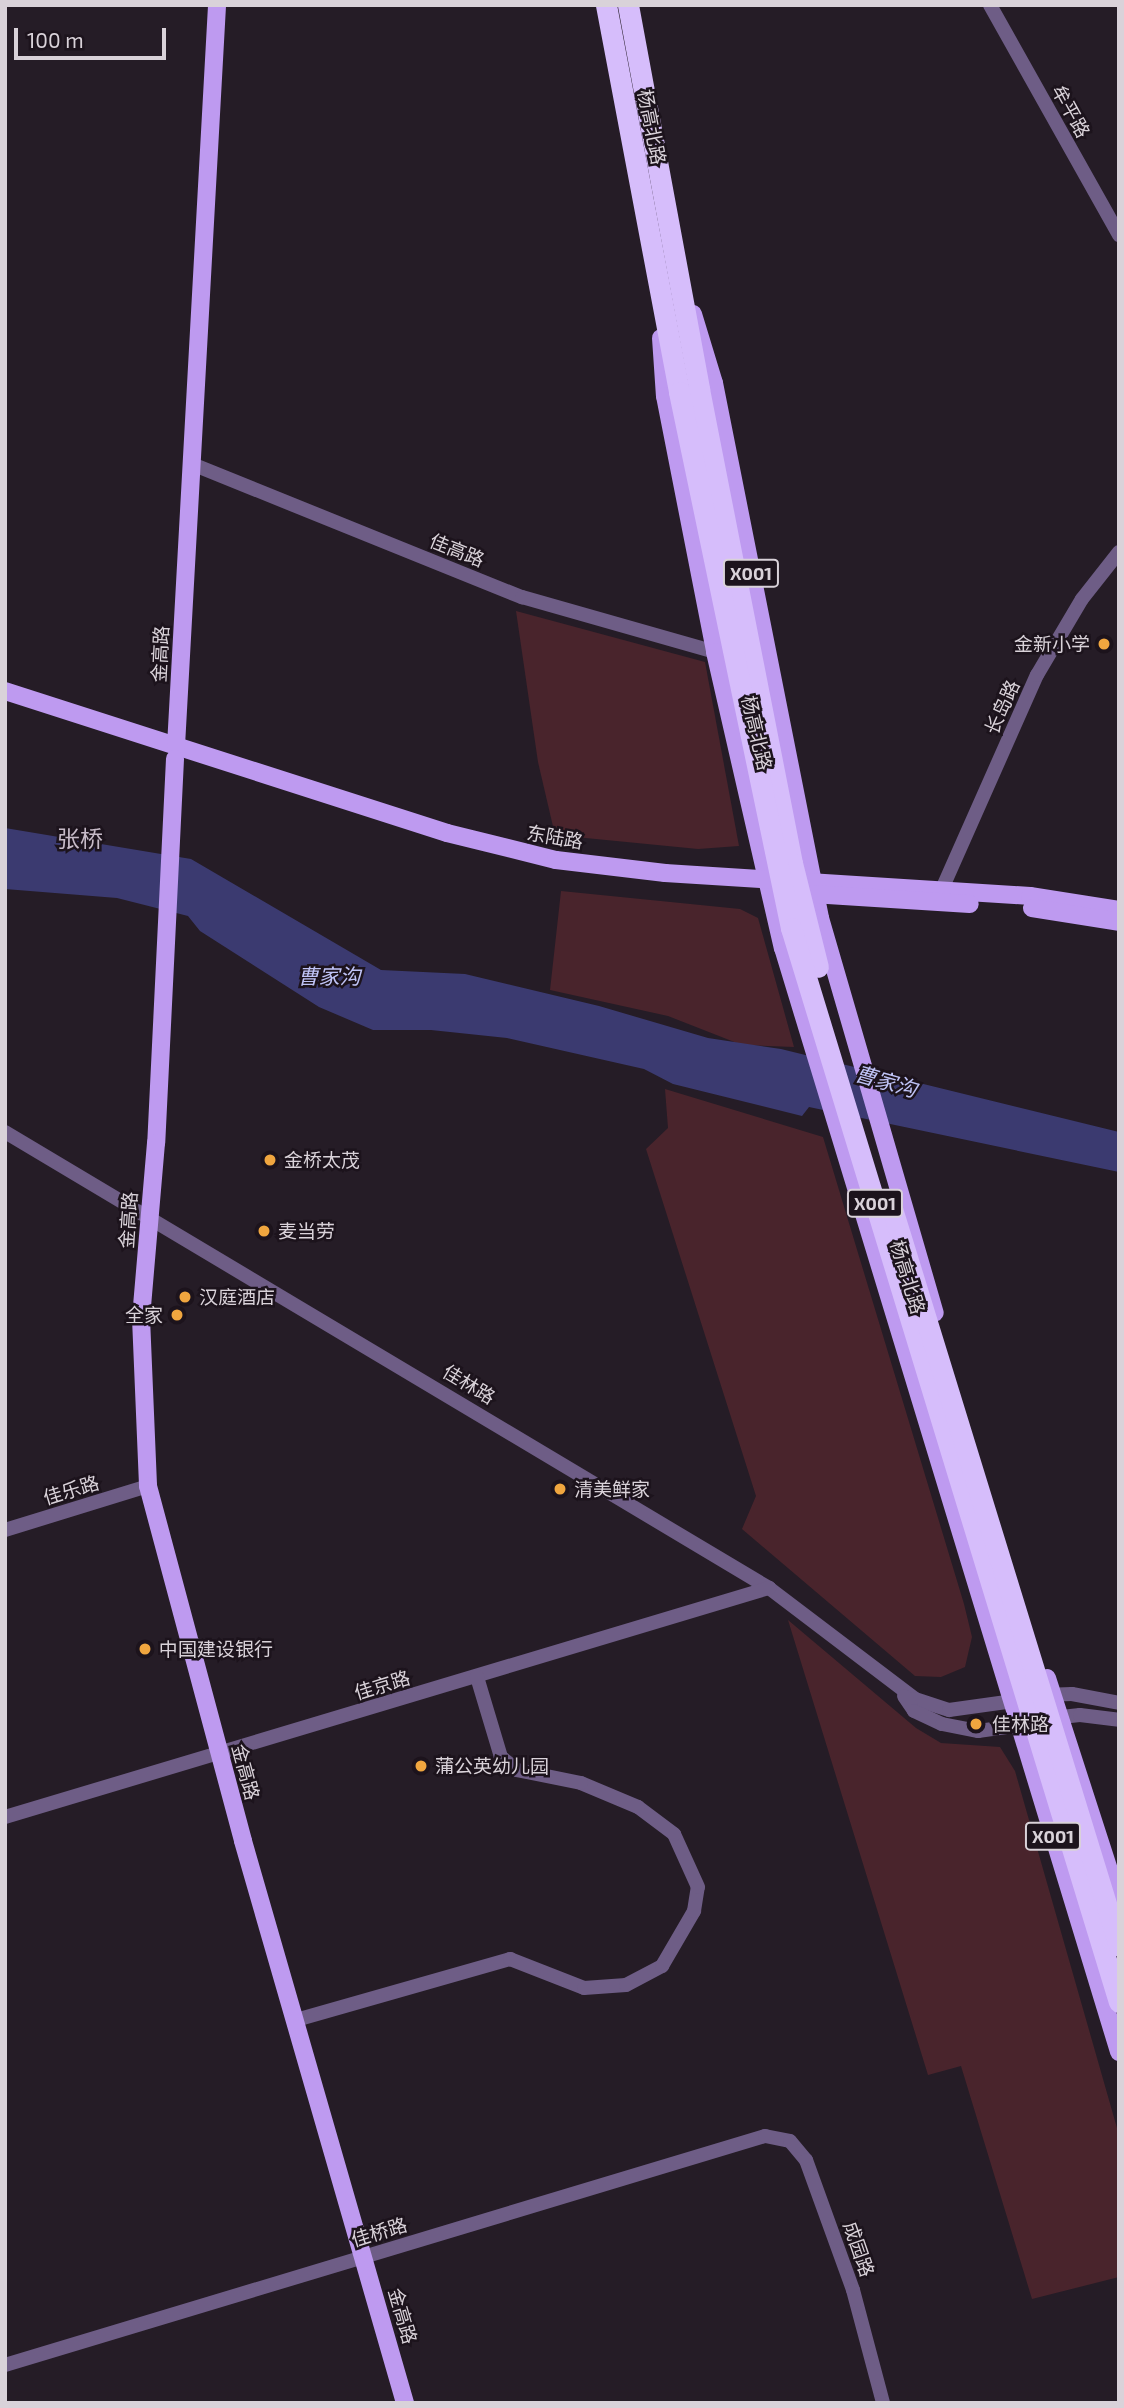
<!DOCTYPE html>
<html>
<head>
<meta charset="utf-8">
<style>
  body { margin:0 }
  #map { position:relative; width:1124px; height:2408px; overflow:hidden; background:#251c26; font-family:"Exo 2","Noto Sans SC",sans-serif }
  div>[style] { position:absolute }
  .green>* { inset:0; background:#49242c }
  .water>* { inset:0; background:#3b3a70 }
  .minor>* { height:14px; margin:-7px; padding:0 7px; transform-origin:7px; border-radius:7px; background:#6e5d86 }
  .major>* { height:18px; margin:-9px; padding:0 9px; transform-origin:9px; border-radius:9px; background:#be9af0 }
  .highway>* { height:21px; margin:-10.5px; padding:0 10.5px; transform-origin:10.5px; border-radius:10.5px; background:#d6bdfb }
  .highway-bridge>* { height:21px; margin:-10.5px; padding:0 10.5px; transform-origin:10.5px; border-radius:10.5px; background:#d6bdfb }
  .dots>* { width:19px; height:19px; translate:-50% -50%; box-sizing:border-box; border:4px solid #1c131c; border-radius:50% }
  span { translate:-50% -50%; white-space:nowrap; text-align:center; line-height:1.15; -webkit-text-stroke:5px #1c131c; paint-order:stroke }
  .shield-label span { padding:2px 5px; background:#1c131c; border:2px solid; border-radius:5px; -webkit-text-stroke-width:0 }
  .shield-label { font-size:18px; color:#d9d2d9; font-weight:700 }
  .street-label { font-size:19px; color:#d9d2d9 }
  .poi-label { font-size:19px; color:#d9d2d9 }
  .right { translate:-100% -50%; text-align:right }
  .left { translate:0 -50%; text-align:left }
  .water-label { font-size:21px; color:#bfc3f6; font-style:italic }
  .quarter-label { font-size:23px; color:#c7bbc8 }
  .frame { position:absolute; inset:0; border:7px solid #d9d2d9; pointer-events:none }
  .scale { position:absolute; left:14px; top:28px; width:152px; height:32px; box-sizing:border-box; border:4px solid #d9d2d9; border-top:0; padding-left:9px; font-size:21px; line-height:24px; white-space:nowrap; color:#d9d2d9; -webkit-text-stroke:5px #1c131c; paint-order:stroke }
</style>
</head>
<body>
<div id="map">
  <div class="green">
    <div style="clip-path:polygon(516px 611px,705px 662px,739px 846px,698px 849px,555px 835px,538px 762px)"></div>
    <div style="clip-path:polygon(561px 891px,740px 909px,758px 918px,794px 1047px,742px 1045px,668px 1016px,550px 990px)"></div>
    <div style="clip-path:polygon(665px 1089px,823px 1137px,964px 1604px,972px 1637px,965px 1667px,941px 1677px,915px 1676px,742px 1529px,756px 1496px,646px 1149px,668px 1128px)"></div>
    <div style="clip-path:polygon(788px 1620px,916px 1728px,941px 1743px,1000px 1747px,1015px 1771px,1119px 2135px,1119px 2277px,1032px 2299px,961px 2066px,928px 2075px)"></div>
  </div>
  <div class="water">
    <div style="clip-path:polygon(5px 828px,191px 859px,381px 970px,465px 974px,599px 1006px,708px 1038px,781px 1049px,1119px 1132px,1119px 1172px,809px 1107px,802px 1116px,673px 1084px,644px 1069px,507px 1038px,431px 1030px,373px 1030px,319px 1007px,200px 931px,188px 916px,117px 898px,5px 889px)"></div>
  </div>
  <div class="minor">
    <div style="left:990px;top:5px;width:264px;rotate:60.7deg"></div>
    <div style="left:192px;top:464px;width:356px;rotate:22deg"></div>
    <div style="left:522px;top:597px;width:201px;rotate:15.9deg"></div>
    <div style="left:942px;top:889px;width:234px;rotate:-66.1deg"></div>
    <div style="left:1037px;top:675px;width:88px;rotate:-59.4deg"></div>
    <div style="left:1082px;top:599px;width:60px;rotate:-51.8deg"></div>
    <div style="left:5px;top:1132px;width:890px;rotate:30.83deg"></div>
    <div style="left:769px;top:1588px;width:183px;rotate:37.2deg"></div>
    <div style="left:915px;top:1699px;width:36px;rotate:18deg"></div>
    <div style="left:949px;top:1710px;width:73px;rotate:-7.9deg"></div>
    <div style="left:5px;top:1530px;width:150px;rotate:-17.1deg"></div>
    <div style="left:1044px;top:1695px;width:28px;rotate:-2deg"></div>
    <div style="left:1072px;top:1694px;width:48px;rotate:10.8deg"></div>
    <div style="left:904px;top:1696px;width:18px;rotate:56deg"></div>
    <div style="left:914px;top:1711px;width:31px;rotate:25deg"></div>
    <div style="left:942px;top:1724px;width:37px;rotate:11deg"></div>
    <div style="left:978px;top:1731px;width:51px;rotate:-7.8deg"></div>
    <div style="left:1052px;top:1718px;width:28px;rotate:-6deg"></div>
    <div style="left:1080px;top:1715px;width:39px;rotate:7deg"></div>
    <div style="left:5px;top:1817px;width:798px;rotate:-16.69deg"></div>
    <div style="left:296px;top:2020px;width:223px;rotate:-15.9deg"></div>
    <div style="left:510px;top:1959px;width:79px;rotate:21.4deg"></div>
    <div style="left:584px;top:1988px;width:42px;rotate:-4.1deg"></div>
    <div style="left:626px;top:1985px;width:41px;rotate:-27.8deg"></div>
    <div style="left:662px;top:1966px;width:64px;rotate:-59.8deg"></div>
    <div style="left:694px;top:1911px;width:24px;rotate:-81deg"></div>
    <div style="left:698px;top:1887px;width:58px;rotate:-114.4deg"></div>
    <div style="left:674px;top:1834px;width:45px;rotate:-143.1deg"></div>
    <div style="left:638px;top:1807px;width:62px;rotate:-157.2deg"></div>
    <div style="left:581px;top:1783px;width:65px;rotate:-168.5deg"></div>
    <div style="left:517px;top:1770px;width:21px;rotate:-141deg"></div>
    <div style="left:501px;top:1757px;width:84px;rotate:-106.7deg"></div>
    <div style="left:5px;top:2365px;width:794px;rotate:-16.77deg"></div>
    <div style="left:765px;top:2136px;width:25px;rotate:11deg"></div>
    <div style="left:790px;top:2141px;width:25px;rotate:50deg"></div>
    <div style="left:806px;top:2160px;width:138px;rotate:70.1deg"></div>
    <div style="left:853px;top:2290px;width:117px;rotate:75.1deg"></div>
  </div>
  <div class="major">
    <div style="left:693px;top:314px;width:72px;rotate:73.1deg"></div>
    <div style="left:714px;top:383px;width:545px;rotate:78.79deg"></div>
    <div style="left:820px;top:918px;width:411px;rotate:73.8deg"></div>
    <div style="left:661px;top:338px;width:58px;rotate:86.1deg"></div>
    <div style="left:665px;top:396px;width:261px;rotate:78.9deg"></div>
    <div style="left:715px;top:652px;width:304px;rotate:77.1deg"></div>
    <div style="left:783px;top:948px;width:1154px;rotate:73.07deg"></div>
    <div style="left:5px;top:691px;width:464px;rotate:17.8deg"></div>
    <div style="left:447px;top:833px;width:112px;rotate:13.9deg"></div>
    <div style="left:556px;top:860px;width:110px;rotate:6.8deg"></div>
    <div style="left:665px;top:873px;width:366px;rotate:3.6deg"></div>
    <div style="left:1030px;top:896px;width:90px;rotate:8.9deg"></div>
    <div style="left:176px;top:746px;width:742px;rotate:-86.83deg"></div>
    <div style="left:175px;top:759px;width:384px;rotate:92.8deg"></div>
    <div style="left:156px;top:1143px;width:176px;rotate:94.9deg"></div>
    <div style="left:141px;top:1318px;width:168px;rotate:87.6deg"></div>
    <div style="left:148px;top:1486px;width:367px;rotate:75deg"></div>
    <div style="left:243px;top:1841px;width:585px;rotate:73.92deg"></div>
    <div style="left:812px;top:894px;width:158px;rotate:3.6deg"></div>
    <div style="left:1032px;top:908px;width:88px;rotate:9.1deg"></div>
    <div style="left:1047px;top:1678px;width:234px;rotate:72.1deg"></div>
  </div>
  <div class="highway">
    <div style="left:606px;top:5px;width:394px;rotate:79.3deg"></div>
    <div style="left:628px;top:5px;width:391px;rotate:79.5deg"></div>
  </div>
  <div class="highway-bridge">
    <div style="left:699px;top:389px;width:483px;rotate:78.9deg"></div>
    <div style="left:792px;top:863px;width:107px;rotate:76deg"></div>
    <div style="left:679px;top:392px;width:548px;rotate:78.2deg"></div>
    <div style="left:791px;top:928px;width:1123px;rotate:73.02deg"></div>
    <div style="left:890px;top:1202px;width:778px;rotate:72.89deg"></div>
  </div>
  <div class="dots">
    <div style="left:1104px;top:644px;background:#f0a63f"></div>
    <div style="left:270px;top:1160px;background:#f0a63f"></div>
    <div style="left:264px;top:1231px;background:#f0a63f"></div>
    <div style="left:185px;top:1297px;background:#f0a63f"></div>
    <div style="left:177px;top:1315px;background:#f0a63f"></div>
    <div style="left:560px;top:1489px;background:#f0a63f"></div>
    <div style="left:145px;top:1649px;background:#f0a63f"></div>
    <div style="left:976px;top:1724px;background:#f0a63f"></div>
    <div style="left:421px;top:1766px;background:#f0a63f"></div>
  </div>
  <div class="shield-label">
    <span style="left:751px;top:573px">X001</span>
    <span style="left:875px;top:1203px">X001</span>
    <span style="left:1053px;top:1836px">X001</span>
  </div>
  <div class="street-label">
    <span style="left:1071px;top:111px;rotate:61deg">牟平路</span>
    <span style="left:652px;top:127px;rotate:79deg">杨高北路</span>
    <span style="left:457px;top:550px;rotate:22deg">佳高路</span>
    <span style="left:160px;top:654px;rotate:-87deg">金高路</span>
    <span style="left:1002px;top:707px;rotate:-66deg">长岛路</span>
    <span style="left:757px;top:733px;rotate:77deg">杨高北路</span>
    <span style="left:555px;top:837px;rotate:10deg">东陆路</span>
    <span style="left:128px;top:1220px;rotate:-86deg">金高路</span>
    <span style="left:908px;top:1277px;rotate:73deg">杨高北路</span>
    <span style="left:469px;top:1384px;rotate:31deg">佳林路</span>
    <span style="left:71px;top:1490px;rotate:-17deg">佳乐路</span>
    <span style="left:382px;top:1685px;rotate:-17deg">佳京路</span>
    <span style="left:246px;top:1772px;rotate:75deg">金高路</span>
    <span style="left:379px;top:2232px;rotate:-17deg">佳桥路</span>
    <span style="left:859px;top:2249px;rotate:71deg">成园路</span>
    <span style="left:403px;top:2316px;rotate:74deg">金高路</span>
  </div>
  <div class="poi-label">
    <span class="right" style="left:1090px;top:644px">金新小学</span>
    <span class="left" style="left:284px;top:1160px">金桥太茂</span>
    <span class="left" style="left:278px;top:1231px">麦当劳</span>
    <span class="left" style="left:199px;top:1297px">汉庭酒店</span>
    <span class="right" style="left:163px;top:1315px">全家</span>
    <span class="left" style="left:574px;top:1489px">清美鲜家</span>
    <span class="left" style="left:159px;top:1649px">中国建设银行</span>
    <span class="left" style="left:992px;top:1724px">佳林路</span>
    <span class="left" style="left:435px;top:1766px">蒲公英幼儿园</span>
  </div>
  <div class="water-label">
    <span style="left:329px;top:976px">曹家沟</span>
    <span style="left:886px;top:1081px;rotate:16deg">曹家沟</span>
  </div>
  <div class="quarter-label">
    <span style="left:80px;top:838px">张桥</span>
  </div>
  <div class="frame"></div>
  <div class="scale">100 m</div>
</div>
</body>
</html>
